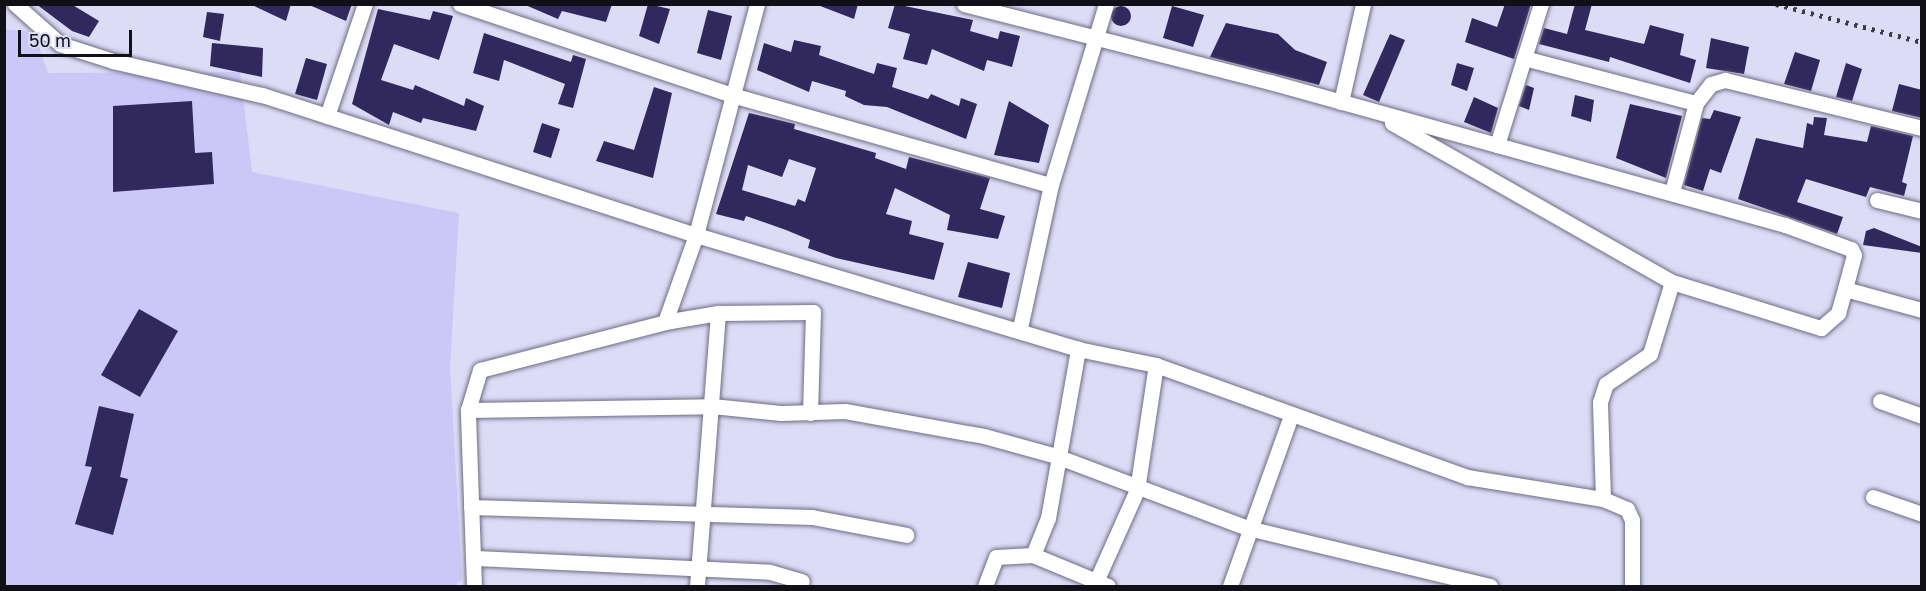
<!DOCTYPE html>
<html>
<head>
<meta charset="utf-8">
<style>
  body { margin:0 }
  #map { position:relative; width:1926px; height:591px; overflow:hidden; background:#dddcf6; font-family:"Golos Text",sans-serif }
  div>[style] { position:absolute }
  .green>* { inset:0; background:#cbc7f6 }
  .building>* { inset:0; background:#31285d }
  .round { border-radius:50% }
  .roads { filter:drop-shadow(0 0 2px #6e6c83) drop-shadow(0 0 2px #6e6c83) }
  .minor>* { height:15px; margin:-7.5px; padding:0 7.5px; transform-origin:7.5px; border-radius:7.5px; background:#fff }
  .rail>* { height:4.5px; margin-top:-2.25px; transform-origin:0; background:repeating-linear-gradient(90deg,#3b3a47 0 3px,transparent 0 9px) }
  span { translate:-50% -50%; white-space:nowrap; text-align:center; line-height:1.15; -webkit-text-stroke:6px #dddcf6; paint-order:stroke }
  .frame { position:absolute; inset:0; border:6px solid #111019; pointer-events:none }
  .scale { position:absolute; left:18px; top:30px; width:114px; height:27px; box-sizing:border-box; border:3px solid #111019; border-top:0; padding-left:8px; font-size:18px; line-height:21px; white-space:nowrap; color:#111019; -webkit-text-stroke:4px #dddcf6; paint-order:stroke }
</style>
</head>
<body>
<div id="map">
  <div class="green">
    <div style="clip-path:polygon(5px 29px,34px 32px,48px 73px,240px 72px,252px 172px,459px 213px,450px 368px,462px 579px,455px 586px,5px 586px)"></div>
  </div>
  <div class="building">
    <div style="clip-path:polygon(36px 4px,71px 4px,99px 21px,89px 37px,72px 31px)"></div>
    <div style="clip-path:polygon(250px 4px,291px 4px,286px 21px)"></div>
    <div style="clip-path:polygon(307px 4px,352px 4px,346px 21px)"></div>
    <div style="clip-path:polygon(523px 4px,612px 4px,606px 22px,562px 11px,558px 19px)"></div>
    <div style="clip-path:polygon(648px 4px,670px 9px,659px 44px,639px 36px)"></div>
    <div style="clip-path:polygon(815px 4px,858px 4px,854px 19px)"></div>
    <div style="clip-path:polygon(895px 4px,973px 20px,970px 31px,998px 39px,1000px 31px,1020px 36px,1012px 67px,987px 60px,984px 71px,932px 49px,927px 65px,903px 59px,910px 34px,888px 28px)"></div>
    <div style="clip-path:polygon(1505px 4px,1531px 4px,1514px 59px,1465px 42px,1472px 18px,1497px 27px)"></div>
    <div style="clip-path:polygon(1575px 4px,1592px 4px,1585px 30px,1644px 44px,1650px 25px,1684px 34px,1680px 55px,1696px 60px,1690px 83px,1610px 57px,1609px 62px,1539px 44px,1544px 28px,1567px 34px)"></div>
    <div class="round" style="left:1111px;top:6px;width:20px;height:20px"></div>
    <div style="clip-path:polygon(1172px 6px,1204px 15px,1193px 47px,1163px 38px)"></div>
    <div style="clip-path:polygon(378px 9px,430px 20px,433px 11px,453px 16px,439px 60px,394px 44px,381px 80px,413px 90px,415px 85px,464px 106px,466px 98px,484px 106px,476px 131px,423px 118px,421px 123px,393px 112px,389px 125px,352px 104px)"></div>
    <div style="clip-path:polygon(708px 10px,732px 16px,721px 60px,697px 53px)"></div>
    <div style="clip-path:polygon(207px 12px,224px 14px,220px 41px,203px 37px)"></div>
    <div style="clip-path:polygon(1226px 23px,1278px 34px,1295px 50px,1327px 62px,1319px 85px,1210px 57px)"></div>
    <div style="clip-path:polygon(484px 33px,571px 62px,573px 55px,586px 59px,573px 108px,558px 104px,565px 84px,504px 60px,499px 81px,473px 73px)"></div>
    <div style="clip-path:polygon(1390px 34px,1405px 40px,1379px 102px,1363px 95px)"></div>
    <div style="clip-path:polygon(1711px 38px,1749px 47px,1744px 74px,1706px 68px)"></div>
    <div style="clip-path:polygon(794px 40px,821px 46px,819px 55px,874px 74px,877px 63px,897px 68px,892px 87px,928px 99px,931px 94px,959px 106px,961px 98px,977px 104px,966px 139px,887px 107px,864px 105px,845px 96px,846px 91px,812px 81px,809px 92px,757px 70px,764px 43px,791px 52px)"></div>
    <div style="clip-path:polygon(212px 43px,263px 48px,262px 77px,210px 66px)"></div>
    <div style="clip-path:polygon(1795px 52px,1820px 60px,1811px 91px,1784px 84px)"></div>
    <div style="clip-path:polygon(306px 58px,327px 64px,317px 100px,295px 94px)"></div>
    <div style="clip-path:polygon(1457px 63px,1474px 68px,1467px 91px,1451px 85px)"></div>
    <div style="clip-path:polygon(1846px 63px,1862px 69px,1852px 101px,1836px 97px)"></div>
    <div style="clip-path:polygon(1899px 84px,1922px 90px,1922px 118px,1892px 111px)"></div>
    <div style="clip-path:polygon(1526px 85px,1534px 88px,1529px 110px,1519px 106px)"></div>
    <div style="clip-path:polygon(654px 87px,672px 93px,653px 178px,596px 161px,604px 141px,634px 150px)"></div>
    <div style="clip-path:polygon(1575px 95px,1594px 100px,1591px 122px,1571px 116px)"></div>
    <div style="clip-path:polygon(1474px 97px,1498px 108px,1491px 133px,1464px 122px)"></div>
    <div style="clip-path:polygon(192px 101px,195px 153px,212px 152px,214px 184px,113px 192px,113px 106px)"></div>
    <div style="clip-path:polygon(1009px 101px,1049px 125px,1039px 163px,994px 155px)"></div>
    <div style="clip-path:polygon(1630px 104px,1682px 116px,1666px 178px,1616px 158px)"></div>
    <div style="clip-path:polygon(1714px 110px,1741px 117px,1721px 173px,1710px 169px,1703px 191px,1684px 185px,1702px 118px,1710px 119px)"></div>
    <div style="clip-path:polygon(evenodd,749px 113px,795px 124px,794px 129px,876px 153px,875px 158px,906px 169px,909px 157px,990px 178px,980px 209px,1005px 216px,998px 239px,947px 230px,950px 215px,895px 188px,886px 214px,912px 221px,909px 234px,944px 243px,934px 280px,836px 258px,808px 248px,810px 240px,786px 230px,746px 216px,744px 221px,716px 214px,749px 113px,789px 159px,816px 168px,805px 202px,798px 199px,795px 206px,742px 190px,748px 165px,782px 177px,789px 159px)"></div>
    <div style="clip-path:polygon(1814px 117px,1827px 118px,1824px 135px,1867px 142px,1871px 126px,1913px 136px,1902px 182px,1907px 184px,1904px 196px,1870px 187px,1866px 197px,1806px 179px,1797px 202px,1843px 217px,1837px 234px,1738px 199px,1756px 138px,1803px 148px,1807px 123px,1813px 125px)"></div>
    <div style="clip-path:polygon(542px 123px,560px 129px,551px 158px,533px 152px)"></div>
    <div style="clip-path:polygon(1874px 228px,1922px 247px,1922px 253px,1863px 245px,1866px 231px)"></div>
    <div style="clip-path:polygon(968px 262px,1010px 273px,1002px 308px,958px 297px)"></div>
    <div style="clip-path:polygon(139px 309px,178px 331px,140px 397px,101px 375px)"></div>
    <div style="clip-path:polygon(99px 406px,134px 414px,120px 477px,128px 479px,113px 535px,75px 524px,92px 467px,85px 466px)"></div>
  </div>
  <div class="roads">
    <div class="minor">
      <div style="left:15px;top:4px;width:60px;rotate:41.6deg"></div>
      <div style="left:60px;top:44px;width:56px;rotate:17.8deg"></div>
      <div style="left:113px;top:61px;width:153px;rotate:12.9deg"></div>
      <div style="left:262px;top:95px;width:456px;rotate:17.9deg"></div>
      <div style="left:696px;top:235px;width:399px;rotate:16.6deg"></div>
      <div style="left:1078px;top:349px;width:80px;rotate:11.6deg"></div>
      <div style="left:1156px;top:365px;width:331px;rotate:19.8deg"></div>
      <div style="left:1467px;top:477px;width:138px;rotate:9.2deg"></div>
      <div style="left:1603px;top:499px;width:26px;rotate:23deg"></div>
      <div style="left:1627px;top:509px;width:12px;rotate:66deg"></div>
      <div style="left:1632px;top:520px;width:66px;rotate:90deg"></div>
      <div style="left:460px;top:4px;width:287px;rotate:18.5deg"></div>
      <div style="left:732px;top:95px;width:331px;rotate:15.8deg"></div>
      <div style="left:964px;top:4px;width:316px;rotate:14.3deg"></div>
      <div style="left:1270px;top:82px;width:534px;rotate:15.52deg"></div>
      <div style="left:1785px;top:225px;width:70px;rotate:20deg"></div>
      <div style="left:1851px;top:249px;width:7px;rotate:63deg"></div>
      <div style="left:1854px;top:255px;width:35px;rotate:105deg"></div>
      <div style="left:1845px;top:289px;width:80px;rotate:15.3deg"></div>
      <div style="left:1524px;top:58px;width:178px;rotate:14.7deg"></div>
      <div style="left:1341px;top:102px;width:100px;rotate:-77.3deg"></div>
      <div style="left:327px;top:116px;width:118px;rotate:-71.3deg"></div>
      <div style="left:1392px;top:123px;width:322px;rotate:29.6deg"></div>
      <div style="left:1672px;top:282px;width:156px;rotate:17.2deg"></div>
      <div style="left:1821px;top:328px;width:23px;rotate:-41deg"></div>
      <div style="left:1838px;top:313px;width:25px;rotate:-74deg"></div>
      <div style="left:1497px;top:145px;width:148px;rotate:-72.7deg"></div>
      <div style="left:1672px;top:192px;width:92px;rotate:-74.9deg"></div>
      <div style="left:1696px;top:103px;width:24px;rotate:-52deg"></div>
      <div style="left:1711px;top:84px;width:15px;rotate:-16deg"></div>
      <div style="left:1725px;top:80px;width:203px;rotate:13.7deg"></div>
      <div style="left:1877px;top:200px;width:46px;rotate:13.7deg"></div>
      <div style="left:718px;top:313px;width:95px;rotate:-0.6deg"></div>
      <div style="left:813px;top:312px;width:101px;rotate:91.7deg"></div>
      <div style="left:1020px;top:328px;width:146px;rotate:-77.8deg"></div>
      <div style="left:1051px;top:185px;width:189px;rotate:-73.1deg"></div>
      <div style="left:1880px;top:401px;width:45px;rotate:19.7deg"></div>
      <div style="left:468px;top:410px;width:42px;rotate:-73.3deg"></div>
      <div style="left:480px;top:370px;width:191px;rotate:-14.5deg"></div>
      <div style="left:1873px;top:497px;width:52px;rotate:19.1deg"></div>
      <div style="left:1603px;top:499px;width:97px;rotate:-91.8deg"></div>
      <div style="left:1600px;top:402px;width:19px;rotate:-72deg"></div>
      <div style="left:1606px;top:384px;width:53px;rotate:-34.3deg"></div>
      <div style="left:1650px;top:354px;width:75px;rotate:-73deg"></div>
      <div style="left:471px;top:507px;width:341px;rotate:1.7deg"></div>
      <div style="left:812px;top:517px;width:96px;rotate:10.8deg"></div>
      <div style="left:1033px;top:555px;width:81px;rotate:22.5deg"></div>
      <div style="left:476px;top:558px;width:294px;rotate:2.7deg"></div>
      <div style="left:770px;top:572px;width:33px;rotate:16deg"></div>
      <div style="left:474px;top:586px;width:176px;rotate:-92deg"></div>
      <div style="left:468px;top:410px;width:244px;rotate:-0.9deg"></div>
      <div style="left:712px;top:406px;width:69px;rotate:5.8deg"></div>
      <div style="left:781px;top:413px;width:64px;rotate:-1.8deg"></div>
      <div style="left:845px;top:411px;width:141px;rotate:10.2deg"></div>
      <div style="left:984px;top:436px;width:75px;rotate:15.5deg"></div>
      <div style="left:1056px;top:456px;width:205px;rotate:20.6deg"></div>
      <div style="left:1248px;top:528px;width:249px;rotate:13.5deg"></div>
      <div style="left:697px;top:586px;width:274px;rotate:-85.6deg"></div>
      <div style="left:718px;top:313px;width:54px;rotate:170.4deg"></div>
      <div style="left:665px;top:322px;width:92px;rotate:-70.4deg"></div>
      <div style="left:696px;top:235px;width:239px;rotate:-75.2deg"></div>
      <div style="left:985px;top:586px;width:31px;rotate:-69deg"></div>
      <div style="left:996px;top:557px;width:37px;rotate:-3deg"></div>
      <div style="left:1033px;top:555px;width:40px;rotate:-68deg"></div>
      <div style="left:1048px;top:518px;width:172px;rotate:-79.9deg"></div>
      <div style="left:1094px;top:586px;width:105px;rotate:-65.9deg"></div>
      <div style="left:1137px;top:490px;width:126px;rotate:-81.4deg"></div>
      <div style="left:1230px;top:586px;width:181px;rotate:-70.3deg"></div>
    </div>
  </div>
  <div class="rail">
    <div style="left:1776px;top:4px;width:151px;rotate:14.6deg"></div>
  </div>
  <div class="frame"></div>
  <div class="scale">50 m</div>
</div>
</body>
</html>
